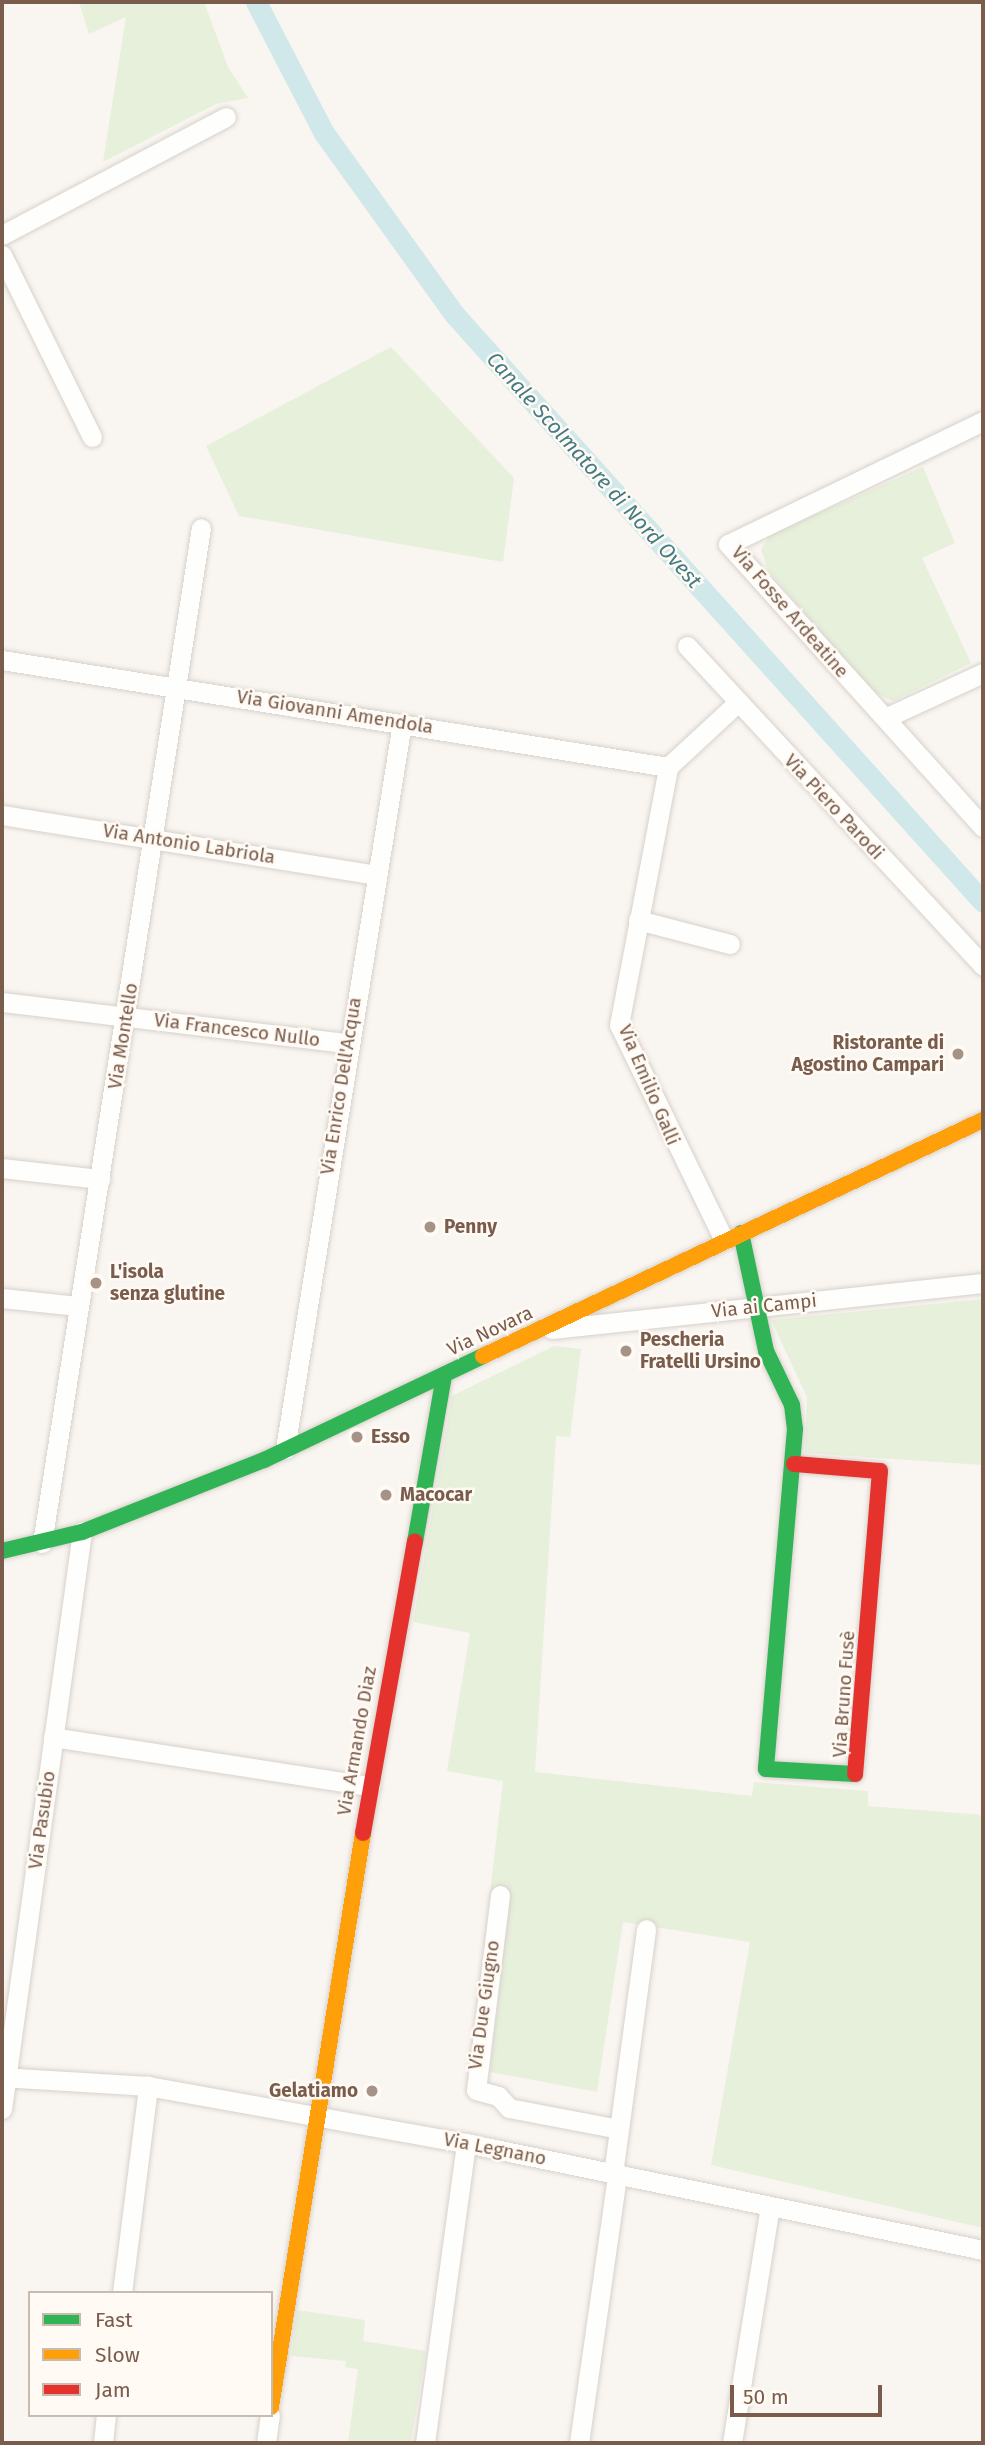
<!DOCTYPE html>
<html>
<head>
<meta charset="utf-8">
<style>
  body { margin:0 }
  #map { position:relative; width:985px; height:2445px; overflow:hidden; background:#f9f5f0; font-family:"Fira Sans",sans-serif }
  div>[style] { position:absolute }
  .green>* { inset:0; background:#e7f0db }
  .canal>* { height:21px; margin:-10.5px; padding:0 10.5px; transform-origin:10.5px; border-radius:10.5px; background:#d0e8ea }
  .roads { filter:drop-shadow(0 0 2px #d7d1cb) drop-shadow(0 0 2px #d7d1cb) }
  .street>* { height:19px; margin:-9.5px; padding:0 9.5px; transform-origin:9.5px; border-radius:9.5px; background:#fefefd }
  .fast>* { height:16px; margin:-8px; padding:0 8px; transform-origin:8px; border-radius:8px; background:#30b455 }
  .slow>* { height:16px; margin:-8px; padding:0 8px; transform-origin:8px; border-radius:8px; background:#ff9f0a }
  .jam>* { height:16px; margin:-8px; padding:0 8px; transform-origin:8px; border-radius:8px; background:#e5322d }
  .dots>* { width:19px; height:19px; translate:-50% -50%; box-sizing:border-box; border:4px solid #fffaf3; border-radius:50% }
  span { translate:-50% -50%; white-space:nowrap; text-align:center; line-height:1.15; -webkit-text-stroke:5px #fffaf3; paint-order:stroke }
  .street-label { font-size:19px; color:#7a5c4d }
  .poi-label { font-size:19px; color:#7a5c4d; font-weight:700 }
  .right { translate:-100% -50%; text-align:right }
  .left { translate:0 -50%; text-align:left }
  .water-label { font-size:21px; color:#437c86; font-style:italic }
  .frame { position:absolute; inset:0; border:4px solid #7a5c4d; pointer-events:none }
  .legend { position:absolute; left:28px; top:2291px; width:245px; height:126px; box-sizing:border-box; background:#fffaf3; border:2px solid #cabbb1; margin:0; padding:9px 12px; list-style:none; font-size:21px; color:#7a5c4d }
  .legend li { display:flex; align-items:center; gap:14px; height:35px }
  .legend b { width:35px; border:2px solid #cabbb1 }
  .scale { position:absolute; left:730px; top:2385px; width:152px; height:32px; box-sizing:border-box; border:4px solid #7a5c4d; border-top:0; padding-left:9px; font-size:21px; line-height:24px; white-space:nowrap; color:#7a5c4d; -webkit-text-stroke:5px #fffaf3; paint-order:stroke }
</style>
</head>
<body>
<div id="map">
  <div class="green">
    <div style="clip-path:polygon(79px 2px,204px 2px,228px 67px,248px 98px,216px 104px,103px 162px,126px 17px,89px 34px)"></div>
    <div style="clip-path:polygon(391px 347px,514px 478px,503px 562px,239px 516px,206px 446px)"></div>
    <div style="clip-path:polygon(923px 467px,955px 543px,922px 558px,971px 663px,893px 701px,871px 691px,768px 570px,761px 549px,770px 535px)"></div>
    <div style="clip-path:polygon(983px 1299px,983px 1465px,805px 1453px,807px 1397px,771px 1320px)"></div>
    <div style="clip-path:polygon(554px 1346px,581px 1349px,570px 1437px,556px 1436px,535px 1772px,752px 1796px,754px 1782px,868px 1791px,868px 1806px,983px 1815px,983px 2228px,711px 2165px,750px 1942px,623px 1922px,597px 2092px,490px 2072px,510px 1896px,490px 1893px,503px 1781px,447px 1771px,470px 1633px,413px 1622px,452px 1396px)"></div>
    <div style="clip-path:polygon(297px 2310px,365px 2320px,363px 2341px,426px 2351px,411px 2443px,348px 2443px,358px 2369px,345px 2367px,346px 2361px,291px 2356px)"></div>
  </div>
  <div class="canal">
    <div style="left:256px;top:2px;width:148px;rotate:62.6deg"></div>
    <div style="left:324px;top:133px;width:223px;rotate:54.3deg"></div>
    <div style="left:454px;top:314px;width:791px;rotate:48.02deg"></div>
  </div>
  <div class="roads">
    <div class="street">
      <div style="left:2px;top:235px;width:253px;rotate:-27.8deg"></div>
      <div style="left:2px;top:255px;width:203px;rotate:63.7deg"></div>
      <div style="left:983px;top:421px;width:283px;rotate:154.2deg"></div>
      <div style="left:728px;top:544px;width:381px;rotate:48deg"></div>
      <div style="left:687px;top:646px;width:436px;rotate:47.2deg"></div>
      <div style="left:2px;top:660px;width:675px;rotate:9.13deg"></div>
      <div style="left:885px;top:718px;width:108px;rotate:-24.7deg"></div>
      <div style="left:2px;top:815px;width:379px;rotate:9.1deg"></div>
      <div style="left:638px;top:920px;width:95px;rotate:14.6deg"></div>
      <div style="left:2px;top:1002px;width:347px;rotate:6.8deg"></div>
      <div style="left:2px;top:1168px;width:99px;rotate:6.4deg"></div>
      <div style="left:724px;top:1240px;width:239px;rotate:-116deg"></div>
      <div style="left:619px;top:1025px;width:263px;rotate:-79.2deg"></div>
      <div style="left:668px;top:767px;width:94px;rotate:-42.8deg"></div>
      <div style="left:2px;top:1298px;width:76px;rotate:6deg"></div>
      <div style="left:552px;top:1329px;width:433px;rotate:-6.1deg"></div>
      <div style="left:285px;top:1449px;width:735px;rotate:-80.85deg"></div>
      <div style="left:42px;top:1543px;width:1027px;rotate:-81.1deg"></div>
      <div style="left:53px;top:1737px;width:321px;rotate:8.8deg"></div>
      <div style="left:500px;top:1895px;width:196px;rotate:97deg"></div>
      <div style="left:476px;top:2090px;width:23px;rotate:15deg"></div>
      <div style="left:498px;top:2096px;width:16px;rotate:47deg"></div>
      <div style="left:509px;top:2108px;width:112px;rotate:10.8deg"></div>
      <div style="left:2px;top:2077px;width:146px;rotate:3.5deg"></div>
      <div style="left:148px;top:2086px;width:323px;rotate:10.2deg"></div>
      <div style="left:466px;top:2143px;width:528px;rotate:11.69deg"></div>
      <div style="left:2px;top:2109px;width:583px;rotate:-82.11deg"></div>
      <div style="left:613px;top:2174px;width:247px;rotate:-82.3deg"></div>
      <div style="left:122px;top:2293px;width:209px;rotate:-82.8deg"></div>
      <div style="left:103px;top:2443px;width:28px;rotate:-84deg"></div>
      <div style="left:266px;top:2443px;width:28px;rotate:-82deg"></div>
      <div style="left:425px;top:2443px;width:303px;rotate:-82.2deg"></div>
      <div style="left:579px;top:2443px;width:271px;rotate:-81.9deg"></div>
      <div style="left:732px;top:2443px;width:239px;rotate:-80.9deg"></div>
    </div>
    <div class="fast">
      <div style="left:741px;top:1233px;width:121px;rotate:78deg"></div>
      <div style="left:766px;top:1351px;width:60px;rotate:64.3deg"></div>
      <div style="left:792px;top:1405px;width:24px;rotate:83deg"></div>
      <div style="left:795px;top:1429px;width:341px;rotate:94.9deg"></div>
      <div style="left:766px;top:1769px;width:89px;rotate:3.2deg"></div>
      <div style="left:415px;top:1542px;width:169px;rotate:-80.1deg"></div>
      <div style="left:2px;top:1551px;width:82px;rotate:-13.4deg"></div>
      <div style="left:82px;top:1532px;width:196px;rotate:-21.6deg"></div>
      <div style="left:264px;top:1460px;width:242px;rotate:-25.4deg"></div>
    </div>
    <div class="slow">
      <div style="left:483px;top:1356px;width:553px;rotate:-25.27deg"></div>
      <div style="left:271px;top:2407px;width:581px;rotate:-80.89deg"></div>
    </div>
    <div class="jam">
      <div style="left:794px;top:1464px;width:86px;rotate:4.7deg"></div>
      <div style="left:880px;top:1471px;width:304px;rotate:94.7deg"></div>
      <div style="left:363px;top:1833px;width:296px;rotate:-79.9deg"></div>
    </div>
  </div>
  <div class="dots">
    <div style="left:958px;top:1054px;background:#a69286"></div>
    <div style="left:430px;top:1227px;background:#a69286"></div>
    <div style="left:96px;top:1283px;background:#a69286"></div>
    <div style="left:626px;top:1351px;background:#a69286"></div>
    <div style="left:357px;top:1437px;background:#a69286"></div>
    <div style="left:386px;top:1495px;background:#a69286"></div>
    <div style="left:372px;top:2091px;background:#a69286"></div>
  </div>
  <div class="street-label">
    <span style="left:790px;top:612px;rotate:49deg">Via Fosse Ardeatine</span>
    <span style="left:335px;top:712px;rotate:9deg">Via Giovanni Amendola</span>
    <span style="left:834px;top:807px;rotate:47deg">Via Piero Parodi</span>
    <span style="left:189px;top:844px;rotate:9deg">Via Antonio Labriola</span>
    <span style="left:237px;top:1030px;rotate:7deg">Via Francesco Nullo</span>
    <span style="left:123px;top:1036px;rotate:-81deg">Via Montello</span>
    <span style="left:649px;top:1085px;rotate:67deg">Via Emilio Galli</span>
    <span style="left:341px;top:1086px;rotate:-81deg">Via Enrico Dell'Acqua</span>
    <span style="left:764px;top:1306px;rotate:-6deg">Via ai Campi</span>
    <span style="left:490px;top:1331px;rotate:-25deg">Via Novara</span>
    <span style="left:844px;top:1694px;rotate:-86deg">Via Bruno Fusè</span>
    <span style="left:357px;top:1741px;rotate:-80deg">Via Armando Diaz</span>
    <span style="left:42px;top:1820px;rotate:-82deg">Via Pasubio</span>
    <span style="left:484px;top:2005px;rotate:-82deg">Via Due Giugno</span>
    <span style="left:495px;top:2149px;rotate:11deg">Via Legnano</span>
  </div>
  <div class="poi-label">
    <span class="right" style="left:944px;top:1054px">Ristorante di<br>Agostino Campari</span>
    <span class="left" style="left:444px;top:1227px">Penny</span>
    <span class="left" style="left:110px;top:1283px">L'isola<br>senza glutine</span>
    <span class="left" style="left:640px;top:1351px">Pescheria<br>Fratelli Ursino</span>
    <span class="left" style="left:371px;top:1437px">Esso</span>
    <span class="left" style="left:400px;top:1495px">Macocar</span>
    <span class="right" style="left:358px;top:2091px">Gelatiamo</span>
  </div>
  <div class="water-label">
    <span style="left:594px;top:470px;rotate:48deg">Canale Scolmatore di Nord Ovest</span>
  </div>
  <div class="frame"></div>
  <ul class="legend">
  <li><b style="height:9px;background:#30b455"></b>Fast</li>
  <li><b style="height:9px;background:#ff9f0a"></b>Slow</li>
  <li><b style="height:9px;background:#e5322d"></b>Jam</li>
  </ul>
  <div class="scale">50 m</div>
</div>
</body>
</html>
